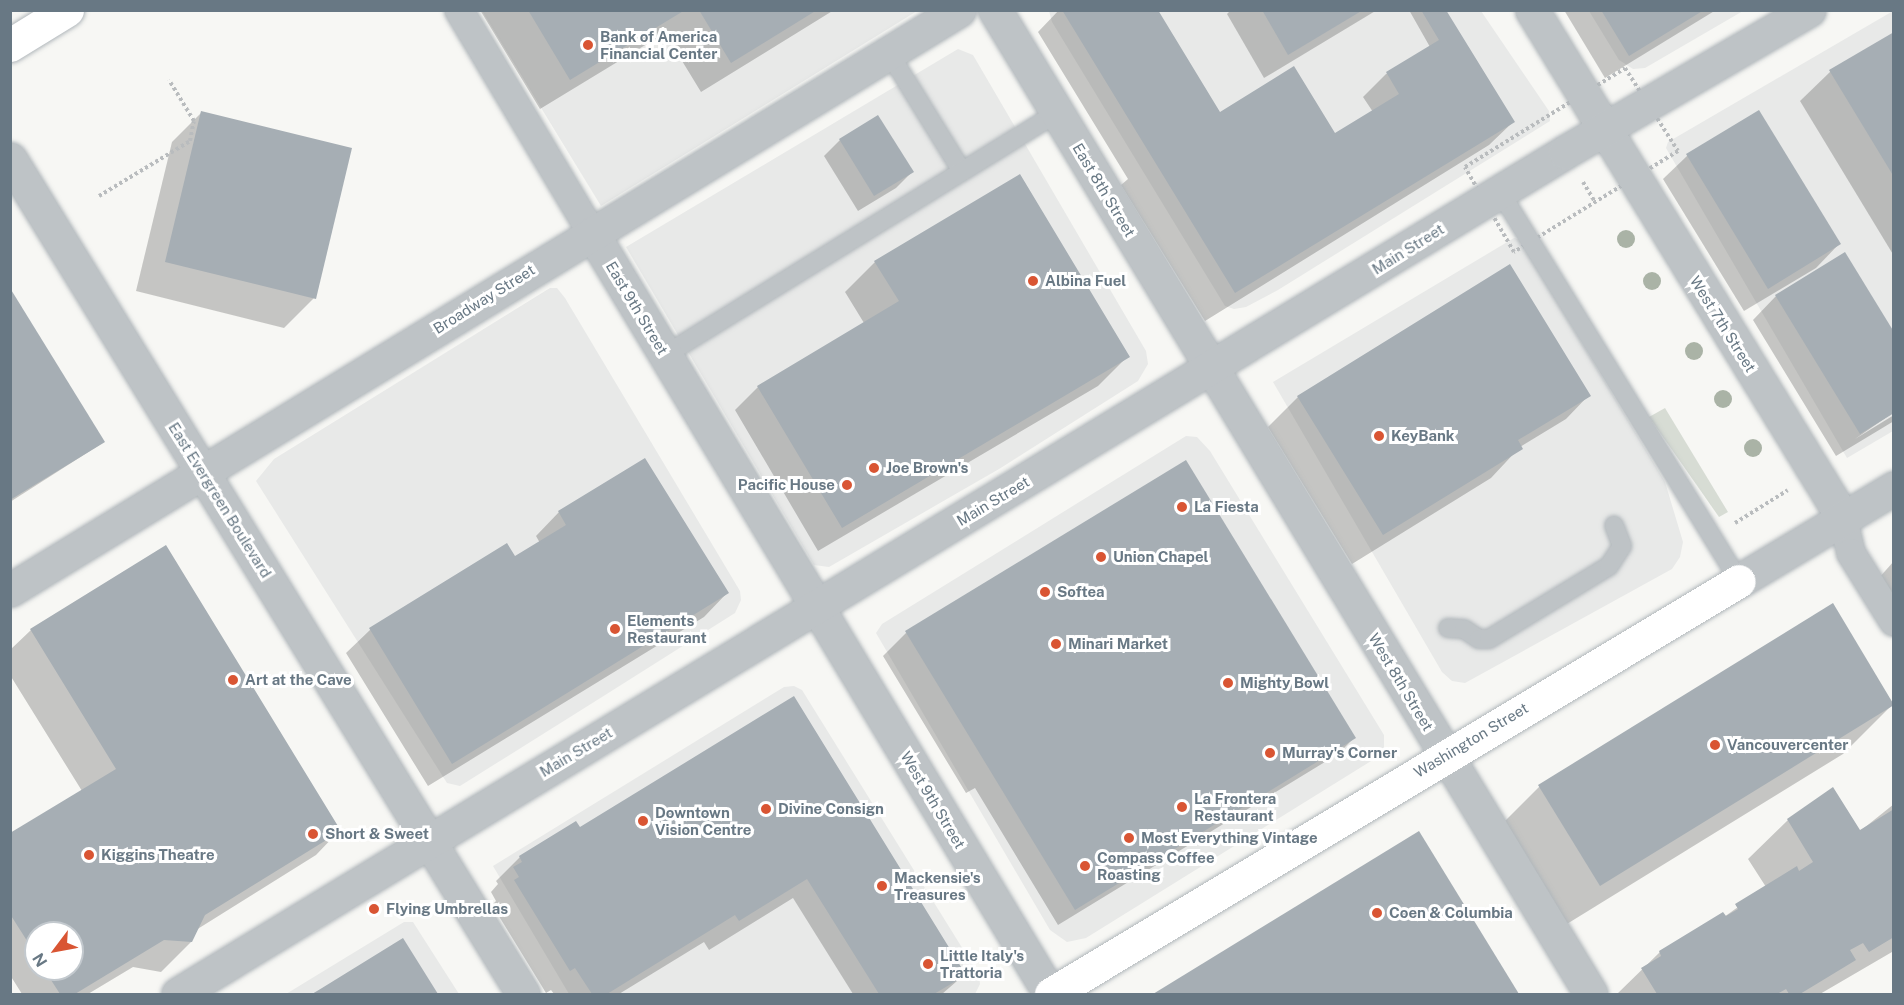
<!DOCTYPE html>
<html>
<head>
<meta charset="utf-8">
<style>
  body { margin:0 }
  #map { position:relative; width:1904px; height:1005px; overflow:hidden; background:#f7f7f4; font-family:"Public Sans",sans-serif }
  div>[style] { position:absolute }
  .built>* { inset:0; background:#e8e9e8 }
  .green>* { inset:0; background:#d7dcd4 }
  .shadow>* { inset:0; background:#0003 }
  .building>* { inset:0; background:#a6aeb4 }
  .path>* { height:4px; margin-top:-2px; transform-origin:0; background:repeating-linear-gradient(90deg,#b9bcbe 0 3px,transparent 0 6px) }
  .roads { filter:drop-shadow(0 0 2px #b1b7bb) drop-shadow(0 0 2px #b1b7bb) }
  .service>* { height:18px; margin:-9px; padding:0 9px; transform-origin:9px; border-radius:9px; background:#bec3c6 }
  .pedestrian>* { height:28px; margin:-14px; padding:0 14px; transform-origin:14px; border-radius:14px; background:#bec3c6 }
  .minor>* { height:33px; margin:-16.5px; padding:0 16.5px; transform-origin:16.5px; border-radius:16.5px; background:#bec3c6 }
  .tertiary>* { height:33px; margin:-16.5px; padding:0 16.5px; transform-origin:16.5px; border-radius:16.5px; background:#bec3c6 }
  .secondary>* { height:33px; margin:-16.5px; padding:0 16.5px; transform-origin:16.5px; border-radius:16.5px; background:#fff }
  .trees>* { width:18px; height:18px; margin:-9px; border-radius:50%; background:#aab3a6 }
  .dots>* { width:16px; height:16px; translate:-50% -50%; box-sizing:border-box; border:3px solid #fff; border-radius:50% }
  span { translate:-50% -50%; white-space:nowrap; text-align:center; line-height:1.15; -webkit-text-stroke:6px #fff; paint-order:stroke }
  .poi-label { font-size:15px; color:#687884; font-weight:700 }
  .left { translate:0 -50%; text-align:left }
  .right { translate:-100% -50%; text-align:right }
  .street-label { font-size:15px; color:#687884 }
  .frame { position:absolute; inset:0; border:12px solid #687884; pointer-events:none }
  .north { position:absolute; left:24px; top:921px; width:60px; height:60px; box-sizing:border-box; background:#fff; border:2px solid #c3c9ce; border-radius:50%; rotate:238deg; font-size:16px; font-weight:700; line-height:24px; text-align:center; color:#687884 }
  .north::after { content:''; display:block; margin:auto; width:21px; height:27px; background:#d95533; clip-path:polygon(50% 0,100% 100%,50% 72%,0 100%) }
</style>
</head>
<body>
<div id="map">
  <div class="built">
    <div style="clip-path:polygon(482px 11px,917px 11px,601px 206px)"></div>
    <div style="clip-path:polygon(1049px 11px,1481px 11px,1549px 111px,1550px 121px,1278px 290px,1246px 307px,1234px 309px,1225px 306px,1052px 22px)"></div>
    <div style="clip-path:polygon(1589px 11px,1743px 11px,1645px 68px,1633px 69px,1619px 60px)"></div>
    <div style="clip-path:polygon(1893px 11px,1893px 431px,1847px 458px,1666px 148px,1668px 142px)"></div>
    <div style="clip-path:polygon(958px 49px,973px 55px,1146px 351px,1148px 364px,1138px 381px,999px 469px,829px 567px,814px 565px,626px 247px)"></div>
    <div style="clip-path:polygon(1514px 238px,1520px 240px,1665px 482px,1683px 542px,1680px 557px,1672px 569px,1465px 683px,1452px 681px,1442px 672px,1273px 382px)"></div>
    <div style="clip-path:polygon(550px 288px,557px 288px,565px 298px,740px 591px,741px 600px,735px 613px,602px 697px,460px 786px,447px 783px,256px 481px,274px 459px)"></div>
    <div style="clip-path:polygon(1186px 436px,1197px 437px,1210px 451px,1384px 735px,1384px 753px,1086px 938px,1067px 942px,1050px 930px,876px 633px,882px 624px)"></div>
    <div style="clip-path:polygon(794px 686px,802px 690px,979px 975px,980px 984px,975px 994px,569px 994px,493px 866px,784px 687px)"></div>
    <div style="clip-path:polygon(404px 922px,413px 922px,459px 994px,286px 994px)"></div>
  </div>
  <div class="green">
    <div style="clip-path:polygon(1665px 408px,1728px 512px,1719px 517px,1649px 417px)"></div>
  </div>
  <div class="shadow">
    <div style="clip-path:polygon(480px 10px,834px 10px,701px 92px,665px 33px,540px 109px)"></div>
    <div style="clip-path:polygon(1059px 10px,1157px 10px,1219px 114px,1335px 136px,1373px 112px,1363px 97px,1386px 74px,1430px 47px,1409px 10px,1444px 10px,1513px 122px,1489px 145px,1205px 321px,1121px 185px,1128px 179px,1038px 32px)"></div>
    <div style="clip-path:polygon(1231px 10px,1377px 10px,1264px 78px,1227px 14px)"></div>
    <div style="clip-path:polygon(1564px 10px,1716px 10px,1605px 78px)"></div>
    <div style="clip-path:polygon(1894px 33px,1894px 256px,1800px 101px,1830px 72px)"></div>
    <div style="clip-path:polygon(202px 112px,314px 298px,284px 328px,136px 291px,172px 142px)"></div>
    <div style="clip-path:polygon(1758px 112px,1839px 244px,1816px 268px,1744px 311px,1663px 179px,1687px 156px)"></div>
    <div style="clip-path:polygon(840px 140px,912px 172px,896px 188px,858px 211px,824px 156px)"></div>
    <div style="clip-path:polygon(875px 262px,1128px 356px,1098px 386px,818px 551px,735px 410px,758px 387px,864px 323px,845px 292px)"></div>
    <div style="clip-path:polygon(10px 291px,104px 442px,10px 502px)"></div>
    <div style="clip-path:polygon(1776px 296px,1894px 412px,1855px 439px,1894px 415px,1894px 421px,1836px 456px,1753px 320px)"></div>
    <div style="clip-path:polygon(1589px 395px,1566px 419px,1520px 447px,1491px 478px,1352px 564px,1268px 427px,1298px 397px)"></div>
    <div style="clip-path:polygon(559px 512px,727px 593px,704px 617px,428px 786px,346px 653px,370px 630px,506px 545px,514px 558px,540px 543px,536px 536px)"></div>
    <div style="clip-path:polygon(1894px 561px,1894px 640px,1874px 609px,1870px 588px)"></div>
    <div style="clip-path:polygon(1832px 605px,1893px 704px,1843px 754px,1549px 935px,1489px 837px,1539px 787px)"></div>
    <div style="clip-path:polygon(evenodd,31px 630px,339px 831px,316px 855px,196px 930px,191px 942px,161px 972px,133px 967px,88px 994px,22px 994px,10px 975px,10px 835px,82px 791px,10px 675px,10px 650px,31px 630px,36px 933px,72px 933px,72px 969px,36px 969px,36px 933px)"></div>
    <div style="clip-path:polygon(906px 633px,1354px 738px,1338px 754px,1058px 925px,975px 788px,966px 793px,883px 656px)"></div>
    <div style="clip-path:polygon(793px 698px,964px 975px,942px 994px,853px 994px,793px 898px,709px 950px,704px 942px,619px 994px,554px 994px,551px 990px,546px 993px,492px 905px,496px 901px,491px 892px,498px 884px,496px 881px,520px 857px,576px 823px,580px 830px)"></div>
    <div style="clip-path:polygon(1832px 789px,1859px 832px,1894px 804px,1892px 952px,1820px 994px,1617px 994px,1660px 952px,1724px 917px,1766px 887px,1748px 859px,1788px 820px)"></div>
    <div style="clip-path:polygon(1418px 833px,1517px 994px,1155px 994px)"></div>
    <div style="clip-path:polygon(403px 940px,437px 994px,315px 994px)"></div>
  </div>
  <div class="building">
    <div style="clip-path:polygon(528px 10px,685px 10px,570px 80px)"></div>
    <div style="clip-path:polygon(699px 10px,817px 10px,731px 63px)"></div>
    <div style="clip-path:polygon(1062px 10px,1158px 10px,1220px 112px,1294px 66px,1335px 133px,1399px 94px,1386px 72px,1439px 40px,1421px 10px,1446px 10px,1515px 122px,1235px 293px)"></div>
    <div style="clip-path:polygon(1262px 10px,1363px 10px,1288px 55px)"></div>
    <div style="clip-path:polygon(1601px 10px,1704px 10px,1629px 56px)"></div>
    <div style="clip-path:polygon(1894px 32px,1894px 177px,1829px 70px)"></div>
    <div style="clip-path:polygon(1759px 110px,1841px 244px,1768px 289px,1686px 154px)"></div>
    <div style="clip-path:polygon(201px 111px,352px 148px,316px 299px,165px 262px)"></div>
    <div style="clip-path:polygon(878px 115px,914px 172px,874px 196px,839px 139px)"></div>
    <div style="clip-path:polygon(1020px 174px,1130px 357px,842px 528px,757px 386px,899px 301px,874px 261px)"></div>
    <div style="clip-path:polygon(1845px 252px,1894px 332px,1894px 413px,1860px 434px,1775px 295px)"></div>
    <div style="clip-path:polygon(1510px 264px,1591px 396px,1518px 440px,1523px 449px,1383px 535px,1297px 396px)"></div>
    <div style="clip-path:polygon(10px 288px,105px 442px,10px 500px)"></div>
    <div style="clip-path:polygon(645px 458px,729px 593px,452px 764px,369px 628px,507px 543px,515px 556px,566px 525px,558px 511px)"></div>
    <div style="clip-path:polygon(1186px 460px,1356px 738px,1075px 910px,905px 631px)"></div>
    <div style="clip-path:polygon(166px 545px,341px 831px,205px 915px,192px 942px,164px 940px,75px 994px,60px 994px,44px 969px,72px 969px,72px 933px,36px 933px,36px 955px,10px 914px,10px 833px,116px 769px,30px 629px)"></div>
    <div style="clip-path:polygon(1833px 603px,1894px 705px,1600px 886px,1538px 785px)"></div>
    <div style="clip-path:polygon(794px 696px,966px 975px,934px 994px,879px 994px,807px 879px,739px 921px,735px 915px,607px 994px,592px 994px,575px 968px,570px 971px,514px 880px,519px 877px,513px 867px,522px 862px,519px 856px,576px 821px,580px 827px)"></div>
    <div style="clip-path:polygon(1833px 787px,1860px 830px,1894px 809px,1894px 937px,1869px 952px,1863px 943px,1850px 950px,1856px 960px,1800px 994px,1789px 994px,1786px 989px,1777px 994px,1657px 994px,1641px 968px,1661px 956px,1659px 951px,1723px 912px,1726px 916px,1738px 909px,1735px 904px,1797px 866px,1799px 871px,1813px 862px,1787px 819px)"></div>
    <div style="clip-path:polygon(1419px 831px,1519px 994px,1153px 994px)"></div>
    <div style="clip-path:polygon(403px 938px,438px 994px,312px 994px,322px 988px)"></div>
  </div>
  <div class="path">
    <div style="left:1625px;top:68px;width:98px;rotate:57.4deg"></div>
    <div style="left:1678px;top:151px;width:193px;rotate:148.4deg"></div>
    <div style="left:1514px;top:252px;width:98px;rotate:-120deg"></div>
    <div style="left:1465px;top:167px;width:188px;rotate:-31.7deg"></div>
    <div style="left:1583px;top:182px;width:23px;rotate:59deg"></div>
    <div style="left:99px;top:196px;width:106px;rotate:-31.1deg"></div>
    <div style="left:190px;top:141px;width:20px;rotate:-79deg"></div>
    <div style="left:194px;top:121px;width:48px;rotate:-121.4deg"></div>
    <div style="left:1735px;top:523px;width:62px;rotate:-31.9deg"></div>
  </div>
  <div class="roads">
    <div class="service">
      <div style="left:889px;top:53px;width:139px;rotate:58.3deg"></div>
      <div style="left:1500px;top:192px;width:457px;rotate:58.4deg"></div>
      <div style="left:665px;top:355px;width:461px;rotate:-31.7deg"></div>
      <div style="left:1448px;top:628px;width:16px;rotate:4deg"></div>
      <div style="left:1464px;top:629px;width:18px;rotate:34deg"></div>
      <div style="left:1479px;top:639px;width:10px"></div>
      <div style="left:1489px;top:639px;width:140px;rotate:-31.3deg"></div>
      <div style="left:1609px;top:566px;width:24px;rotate:-57deg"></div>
      <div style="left:1622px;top:546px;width:22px;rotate:-111deg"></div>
    </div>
    <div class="pedestrian">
      <div style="left:459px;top:10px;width:260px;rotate:59.2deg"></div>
      <div style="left:1843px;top:518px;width:36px;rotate:77deg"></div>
      <div style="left:1851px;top:553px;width:81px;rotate:58.1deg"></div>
    </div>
    <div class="minor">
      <div style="left:1532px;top:10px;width:596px;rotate:58.52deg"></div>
      <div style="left:592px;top:233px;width:888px;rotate:58.96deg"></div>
    </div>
    <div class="tertiary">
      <div style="left:995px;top:10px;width:1150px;rotate:58.8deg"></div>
      <div style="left:10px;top:159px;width:980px;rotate:58.43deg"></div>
      <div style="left:1739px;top:581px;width:181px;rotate:-31deg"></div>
      <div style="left:10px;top:590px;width:1112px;rotate:-31.43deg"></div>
      <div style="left:178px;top:994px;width:1623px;rotate:-31.26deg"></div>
      <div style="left:1565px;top:152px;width:282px;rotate:-30.2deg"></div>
    </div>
    <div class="secondary">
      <div style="left:10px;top:45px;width:67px;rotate:-31.6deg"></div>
      <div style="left:1051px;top:994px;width:802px;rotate:-30.98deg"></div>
    </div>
  </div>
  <div class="trees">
    <div style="left:1626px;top:239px"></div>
    <div style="left:1652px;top:281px"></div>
    <div style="left:1694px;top:351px"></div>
    <div style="left:1723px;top:399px"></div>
    <div style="left:1753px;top:448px"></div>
  </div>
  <div class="dots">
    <div style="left:588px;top:45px;background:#d95533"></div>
    <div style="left:1033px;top:281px;background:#d95533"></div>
    <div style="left:1379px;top:436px;background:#d95533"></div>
    <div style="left:874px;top:468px;background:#d95533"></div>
    <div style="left:847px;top:485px;background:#d95533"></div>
    <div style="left:1182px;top:507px;background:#d95533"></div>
    <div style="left:1101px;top:557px;background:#d95533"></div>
    <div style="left:1045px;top:592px;background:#d95533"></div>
    <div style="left:615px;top:629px;background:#d95533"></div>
    <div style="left:1056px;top:644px;background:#d95533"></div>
    <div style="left:233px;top:680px;background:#d95533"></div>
    <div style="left:1228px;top:683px;background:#d95533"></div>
    <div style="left:1715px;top:745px;background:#d95533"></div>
    <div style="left:1270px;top:753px;background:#d95533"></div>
    <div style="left:1182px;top:807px;background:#d95533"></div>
    <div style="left:766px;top:809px;background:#d95533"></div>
    <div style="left:643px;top:821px;background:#d95533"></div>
    <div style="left:313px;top:834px;background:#d95533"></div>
    <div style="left:1129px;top:838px;background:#d95533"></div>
    <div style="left:89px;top:855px;background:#d95533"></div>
    <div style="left:1085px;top:866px;background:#d95533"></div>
    <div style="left:882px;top:886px;background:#d95533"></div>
    <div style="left:374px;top:909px;background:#d95533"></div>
    <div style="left:1377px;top:913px;background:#d95533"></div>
    <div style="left:928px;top:964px;background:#d95533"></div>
  </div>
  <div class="poi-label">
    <span class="left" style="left:600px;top:45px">Bank of America<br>Financial Center</span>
    <span class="left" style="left:1045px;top:281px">Albina Fuel</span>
    <span class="left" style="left:1391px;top:436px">KeyBank</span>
    <span class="left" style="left:886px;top:468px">Joe Brown's</span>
    <span class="right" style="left:835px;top:485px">Pacific House</span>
    <span class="left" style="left:1194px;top:507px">La Fiesta</span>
    <span class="left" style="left:1113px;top:557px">Union Chapel</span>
    <span class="left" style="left:1057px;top:592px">Softea</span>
    <span class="left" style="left:627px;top:629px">Elements<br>Restaurant</span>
    <span class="left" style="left:1068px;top:644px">Minari Market</span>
    <span class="left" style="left:245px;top:680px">Art at the Cave</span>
    <span class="left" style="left:1240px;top:683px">Mighty Bowl</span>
    <span class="left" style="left:1727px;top:745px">Vancouvercenter</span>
    <span class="left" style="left:1282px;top:753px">Murray's Corner</span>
    <span class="left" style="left:1194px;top:807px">La Frontera<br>Restaurant</span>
    <span class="left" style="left:778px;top:809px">Divine Consign</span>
    <span class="left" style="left:655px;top:821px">Downtown<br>Vision Centre</span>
    <span class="left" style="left:325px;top:834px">Short &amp; Sweet</span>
    <span class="left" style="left:1141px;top:838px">Most Everything Vintage</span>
    <span class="left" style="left:101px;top:855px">Kiggins Theatre</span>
    <span class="left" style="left:1097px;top:866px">Compass Coffee<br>Roasting</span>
    <span class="left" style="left:894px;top:886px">Mackensie's<br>Treasures</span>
    <span class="left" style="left:386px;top:909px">Flying Umbrellas</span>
    <span class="left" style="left:1389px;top:913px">Coen &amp; Columbia</span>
    <span class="left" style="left:940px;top:964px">Little Italy's<br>Trattoria</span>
  </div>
  <div class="street-label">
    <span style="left:1104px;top:190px;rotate:59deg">East 8th Street</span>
    <span style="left:1408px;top:249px;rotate:-32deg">Main Street</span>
    <span style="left:484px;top:299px;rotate:-32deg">Broadway Street</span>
    <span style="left:637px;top:308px;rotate:59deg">East 9th Street</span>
    <span style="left:1723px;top:324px;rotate:58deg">West 7th Street</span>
    <span style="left:220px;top:500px;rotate:58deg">East Evergreen Boulevard</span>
    <span style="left:993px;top:501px;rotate:-31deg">Main Street</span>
    <span style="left:1401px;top:682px;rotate:59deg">West 8th Street</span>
    <span style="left:1471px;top:740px;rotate:-31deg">Washington Street</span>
    <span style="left:576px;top:752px;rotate:-31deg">Main Street</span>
    <span style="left:933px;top:800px;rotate:59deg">West 9th Street</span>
  </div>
  <div class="frame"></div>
  <div class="north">N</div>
</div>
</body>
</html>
